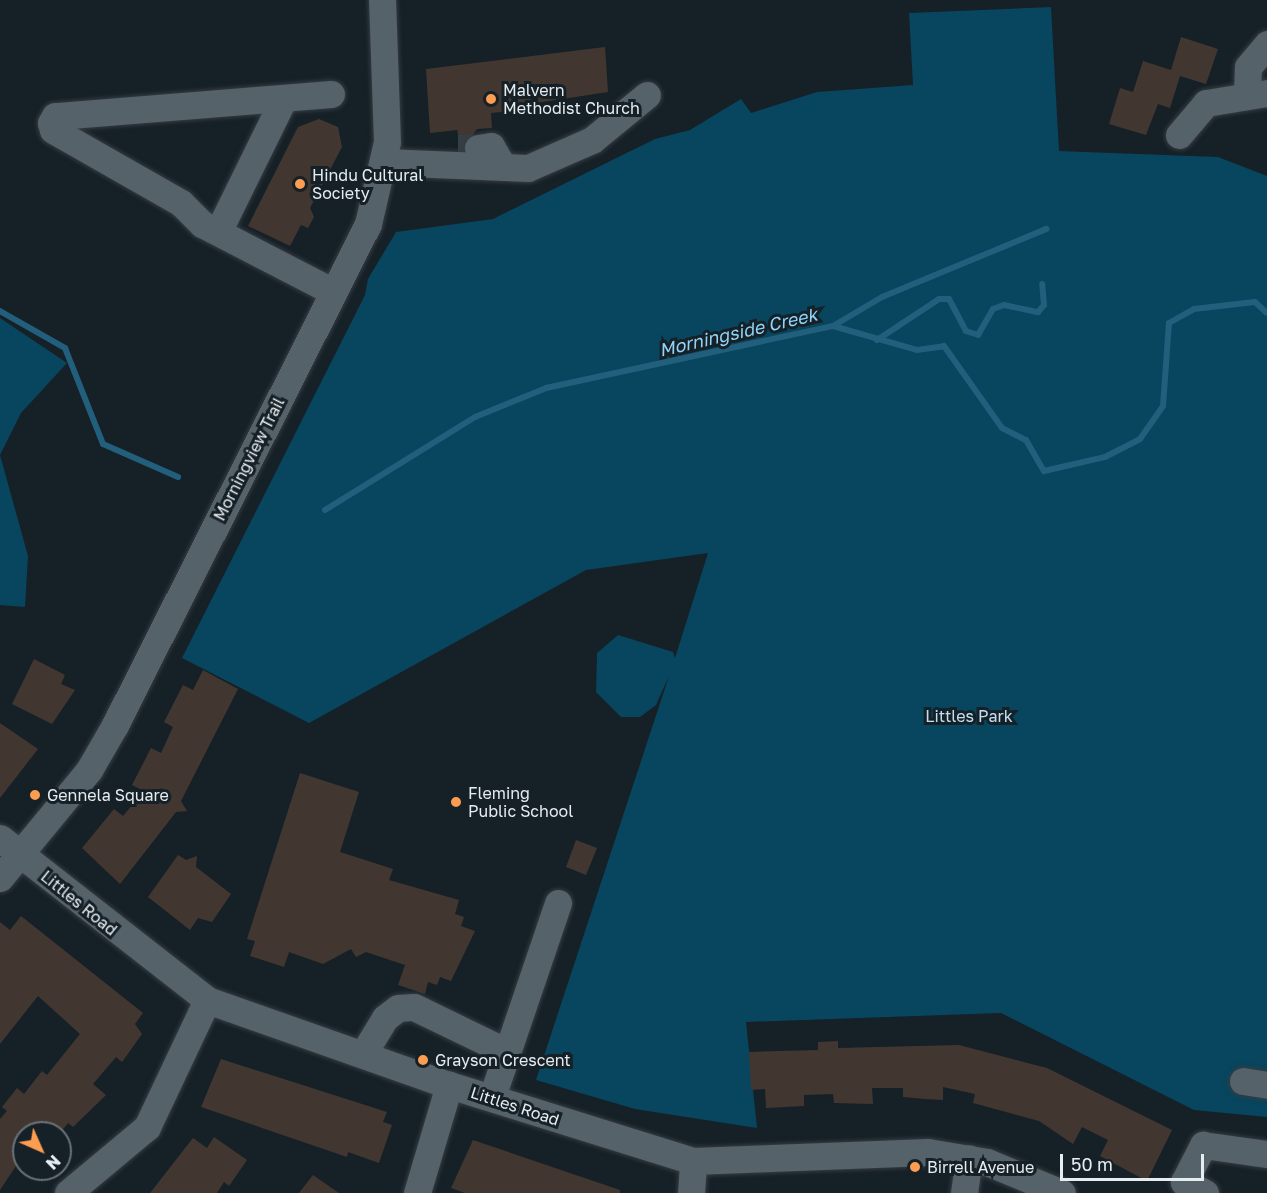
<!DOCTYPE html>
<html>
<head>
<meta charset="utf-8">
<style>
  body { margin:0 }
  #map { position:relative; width:1267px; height:1193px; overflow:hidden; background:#162027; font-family:"Golos Text",sans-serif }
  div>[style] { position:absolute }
  .green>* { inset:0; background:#08455e }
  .stream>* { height:6px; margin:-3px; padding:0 3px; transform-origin:3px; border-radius:3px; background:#225f7d }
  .building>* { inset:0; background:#423730 }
  .minor-tunnel>* { height:27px; margin-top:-13.5px; transform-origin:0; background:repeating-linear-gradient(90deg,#353f45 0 27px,transparent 0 41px) }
  .roads { filter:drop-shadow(0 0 2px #353c41) drop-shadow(0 0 2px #353c41) }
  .minor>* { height:27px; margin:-13.5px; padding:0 13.5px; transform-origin:13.5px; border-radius:13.5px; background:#556269 }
  .dots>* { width:16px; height:16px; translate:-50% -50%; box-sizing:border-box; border:3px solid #162027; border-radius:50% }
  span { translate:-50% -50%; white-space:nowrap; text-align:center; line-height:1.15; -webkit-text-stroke:6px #162027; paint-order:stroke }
  .poi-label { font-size:16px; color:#e6edf1 }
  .left { translate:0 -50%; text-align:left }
  .street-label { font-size:16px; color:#e6edf1 }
  .park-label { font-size:16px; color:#bfe0f3 }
  .water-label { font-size:18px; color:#8fd4f9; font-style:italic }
  .north { position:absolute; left:12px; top:1121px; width:60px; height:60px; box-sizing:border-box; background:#162027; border:2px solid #697278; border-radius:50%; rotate:135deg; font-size:16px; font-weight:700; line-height:24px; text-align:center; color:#e6edf1 }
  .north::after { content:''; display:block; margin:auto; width:21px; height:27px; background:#fc9d52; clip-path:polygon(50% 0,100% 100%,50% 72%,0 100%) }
  .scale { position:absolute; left:1060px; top:1154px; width:144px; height:27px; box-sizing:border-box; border:3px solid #e6edf1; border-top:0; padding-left:8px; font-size:18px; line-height:21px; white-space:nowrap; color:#e6edf1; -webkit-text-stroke:4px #162027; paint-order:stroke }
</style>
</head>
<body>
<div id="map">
  <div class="green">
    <div style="clip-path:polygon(1051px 7px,1059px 151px,1218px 157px,1267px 176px,1267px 1117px,1194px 1110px,1001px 1013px,746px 1022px,757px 1128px,635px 1109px,536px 1080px,669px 676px,656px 705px,640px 717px,621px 717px,596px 692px,597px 653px,618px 635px,673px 652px,675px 658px,708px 553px,586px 570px,309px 723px,182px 658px,365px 295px,368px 279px,396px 232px,493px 219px,655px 139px,690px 130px,741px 99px,751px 113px,817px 92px,913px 85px,909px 13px)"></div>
    <div style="clip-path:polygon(0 318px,67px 363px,21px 413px,0 455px,28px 556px,25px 607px,0 605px)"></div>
  </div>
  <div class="stream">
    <div style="left:0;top:311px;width:75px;rotate:29.6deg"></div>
    <div style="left:65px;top:348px;width:103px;rotate:68.4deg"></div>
    <div style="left:103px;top:444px;width:82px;rotate:23.7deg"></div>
    <div style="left:833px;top:326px;width:57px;rotate:-30.6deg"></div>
    <div style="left:882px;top:297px;width:178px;rotate:-22.5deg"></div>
    <div style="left:877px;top:340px;width:74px;rotate:-33.5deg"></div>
    <div style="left:939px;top:299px;width:10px"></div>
    <div style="left:949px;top:299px;width:36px;rotate:62deg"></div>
    <div style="left:966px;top:331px;width:13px;rotate:18deg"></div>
    <div style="left:978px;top:335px;width:30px;rotate:-60deg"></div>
    <div style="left:993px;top:309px;width:12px;rotate:-20deg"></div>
    <div style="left:1004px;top:305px;width:35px;rotate:12deg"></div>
    <div style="left:1038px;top:312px;width:9px;rotate:-49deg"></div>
    <div style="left:1044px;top:305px;width:21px;rotate:-95deg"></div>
    <div style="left:325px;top:510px;width:176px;rotate:-31.8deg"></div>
    <div style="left:475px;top:417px;width:77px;rotate:-22.2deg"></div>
    <div style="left:546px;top:388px;width:294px;rotate:-12.2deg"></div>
    <div style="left:833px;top:326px;width:87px;rotate:15.9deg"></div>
    <div style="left:917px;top:350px;width:27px;rotate:-8deg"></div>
    <div style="left:944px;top:346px;width:100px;rotate:54.7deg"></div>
    <div style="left:1002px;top:428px;width:27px;rotate:27deg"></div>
    <div style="left:1026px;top:440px;width:36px;rotate:60deg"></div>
    <div style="left:1044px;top:471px;width:63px;rotate:-12.9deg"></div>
    <div style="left:1105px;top:457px;width:39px;rotate:-27deg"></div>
    <div style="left:1140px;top:439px;width:40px;rotate:-55.1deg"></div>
    <div style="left:1163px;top:406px;width:83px;rotate:-85.9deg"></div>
    <div style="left:1169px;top:323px;width:29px;rotate:-29deg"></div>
    <div style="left:1194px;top:309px;width:61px;rotate:-6.5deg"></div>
    <div style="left:1255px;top:302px;width:16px;rotate:43deg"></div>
  </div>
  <div class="building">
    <div style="clip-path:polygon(1181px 37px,1218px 49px,1206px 84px,1180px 76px,1170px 108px,1158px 104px,1146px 135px,1109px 124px,1120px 88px,1133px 92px,1143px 61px,1171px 70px)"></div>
    <div style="clip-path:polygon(605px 47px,608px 92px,536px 103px,537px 109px,491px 113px,492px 128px,477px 129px,462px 149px,457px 130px,430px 133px,426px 69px)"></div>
    <div style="clip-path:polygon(319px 119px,338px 127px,342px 147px,310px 208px,314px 217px,308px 228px,301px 225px,290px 246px,248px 226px,298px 127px)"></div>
    <div style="clip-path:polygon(34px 659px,65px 675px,61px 684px,75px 690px,52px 724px,12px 704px)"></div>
    <div style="clip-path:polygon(203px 670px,238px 689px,181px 801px,187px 811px,176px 812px,120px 884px,82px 848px,114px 809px,123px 816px,144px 791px,132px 785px,151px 748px,161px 753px,173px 727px,164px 722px,183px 685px,193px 690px)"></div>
    <div style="clip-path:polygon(0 723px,38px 749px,0 798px)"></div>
    <div style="clip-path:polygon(300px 773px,359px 792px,340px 852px,393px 869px,389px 880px,459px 900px,455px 914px,464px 917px,461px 926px,475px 931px,451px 981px,440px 977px,437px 985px,428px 982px,425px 994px,398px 985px,405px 965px,366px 952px,356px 957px,351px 949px,323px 964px,289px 952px,284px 967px,250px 956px,255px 941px,247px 939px)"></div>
    <div style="clip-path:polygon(576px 840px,597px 848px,586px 875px,566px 867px)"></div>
    <div style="clip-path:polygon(178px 855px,186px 860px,197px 856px,196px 867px,231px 894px,212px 922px,198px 918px,190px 930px,148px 897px)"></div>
    <div style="clip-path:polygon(21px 916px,143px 1013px,135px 1024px,142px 1034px,122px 1062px,116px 1057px,93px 1084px,106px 1095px,73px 1127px,68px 1123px,60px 1133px,24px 1133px,24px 1154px,0 1190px,0 1119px,7px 1111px,2px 1107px,17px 1088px,24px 1094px,42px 1071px,47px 1075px,80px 1034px,38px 996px,0 1044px,0 922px,10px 930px)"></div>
    <div style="clip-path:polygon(838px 1041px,838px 1048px,959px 1045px,1047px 1068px,1172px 1130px,1147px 1181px,1100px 1156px,1108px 1140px,1082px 1127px,1073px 1144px,1039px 1121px,973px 1103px,975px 1094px,943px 1087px,943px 1100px,925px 1099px,903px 1097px,903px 1088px,872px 1088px,873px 1104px,834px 1103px,833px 1094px,804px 1095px,804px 1106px,766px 1108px,765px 1089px,751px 1090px,749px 1052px,818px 1050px,818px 1042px)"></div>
    <div style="clip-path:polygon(221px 1059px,387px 1112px,383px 1122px,392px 1125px,379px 1163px,348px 1152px,347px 1157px,201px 1107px)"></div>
    <div style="clip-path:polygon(214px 1137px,247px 1160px,229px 1186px,224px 1182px,217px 1193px,150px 1193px,193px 1138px,207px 1148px)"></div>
    <div style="clip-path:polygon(473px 1140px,620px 1190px,620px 1193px,465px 1193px,451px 1188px)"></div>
    <div style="clip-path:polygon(313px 1175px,339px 1193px,299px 1193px)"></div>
  </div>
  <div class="minor-tunnel">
    <div style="left:458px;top:148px;width:20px"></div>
  </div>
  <div class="roads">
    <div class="minor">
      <div style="left:1247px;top:93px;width:26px;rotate:-88deg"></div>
      <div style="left:1248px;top:67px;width:30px;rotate:-50deg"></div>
      <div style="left:331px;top:94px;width:277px;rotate:175.4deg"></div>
      <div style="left:55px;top:116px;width:8px;rotate:120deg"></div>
      <div style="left:51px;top:123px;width:7px;rotate:74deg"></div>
      <div style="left:53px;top:130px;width:147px;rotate:29.7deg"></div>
      <div style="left:181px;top:203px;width:30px;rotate:45deg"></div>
      <div style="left:202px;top:224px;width:148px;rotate:27.3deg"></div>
      <div style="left:1179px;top:135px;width:42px;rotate:-49.8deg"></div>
      <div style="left:1206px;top:103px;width:62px;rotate:-9.3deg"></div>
      <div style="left:478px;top:148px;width:13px;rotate:-9deg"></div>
      <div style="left:491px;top:146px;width:24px;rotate:60deg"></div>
      <div style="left:385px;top:162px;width:143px;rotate:2.4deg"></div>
      <div style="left:528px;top:168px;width:70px;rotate:-23.6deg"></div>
      <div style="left:592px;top:140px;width:71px;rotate:-39.3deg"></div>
      <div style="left:218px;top:232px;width:149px;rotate:-63.8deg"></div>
      <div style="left:0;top:838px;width:263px;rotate:38deg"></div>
      <div style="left:207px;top:1000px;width:256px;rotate:19.4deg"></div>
      <div style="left:449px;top:1085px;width:256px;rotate:17.3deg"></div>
      <div style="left:693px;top:1161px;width:235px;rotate:-2.2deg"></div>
      <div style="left:928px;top:1152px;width:60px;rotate:9.6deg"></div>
      <div style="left:987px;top:1162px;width:81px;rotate:22.5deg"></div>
      <div style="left:0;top:878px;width:140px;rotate:-50.5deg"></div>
      <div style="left:89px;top:770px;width:52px;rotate:-60deg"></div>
      <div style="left:115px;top:725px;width:561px;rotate:-63.21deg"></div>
      <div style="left:368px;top:224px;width:84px;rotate:-77deg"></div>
      <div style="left:387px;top:142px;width:142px;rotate:-92deg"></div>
      <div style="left:363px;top:1054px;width:42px;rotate:-58.6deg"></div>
      <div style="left:385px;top:1018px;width:16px;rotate:-38deg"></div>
      <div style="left:398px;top:1008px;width:16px;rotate:-4deg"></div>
      <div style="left:414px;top:1007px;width:103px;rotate:25.8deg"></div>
      <div style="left:1243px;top:1081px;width:24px;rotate:9deg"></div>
      <div style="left:492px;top:1097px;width:205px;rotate:-71.2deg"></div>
      <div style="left:68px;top:1193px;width:103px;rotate:-39.9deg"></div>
      <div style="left:147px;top:1127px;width:140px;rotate:-64.7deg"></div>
      <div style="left:417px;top:1193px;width:113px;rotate:-73.5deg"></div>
      <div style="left:691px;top:1193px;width:32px;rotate:-86deg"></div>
      <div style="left:964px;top:1193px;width:35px;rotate:-82deg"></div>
      <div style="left:1205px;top:1193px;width:24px;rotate:-152deg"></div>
      <div style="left:1184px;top:1182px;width:42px;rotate:-62.8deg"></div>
      <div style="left:1203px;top:1145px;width:65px;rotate:8deg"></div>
    </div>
  </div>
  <div class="dots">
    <div style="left:491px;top:99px;background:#fc9d52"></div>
    <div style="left:300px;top:184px;background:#fc9d52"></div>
    <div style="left:35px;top:795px;background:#fc9d52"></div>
    <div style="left:456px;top:802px;background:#fc9d52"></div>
    <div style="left:423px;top:1060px;background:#fc9d52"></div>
    <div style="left:915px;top:1167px;background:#fc9d52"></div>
  </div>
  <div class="poi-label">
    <span class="left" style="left:503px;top:99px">Malvern<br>Methodist Church</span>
    <span class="left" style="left:312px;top:184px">Hindu Cultural<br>Society</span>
    <span class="left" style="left:468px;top:802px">Fleming<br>Public School</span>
    <span class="left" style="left:47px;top:795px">Gennela Square</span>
    <span class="left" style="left:435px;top:1060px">Grayson Crescent</span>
    <span class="left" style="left:927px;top:1167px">Birrell Avenue</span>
  </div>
  <div class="street-label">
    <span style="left:249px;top:459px;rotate:-63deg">Morningview Trail</span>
    <span style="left:79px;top:903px;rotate:39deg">Littles Road</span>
    <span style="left:515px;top:1106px;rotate:18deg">Littles Road</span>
  </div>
  <div class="park-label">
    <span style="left:969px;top:716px">Littles Park</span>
  </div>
  <div class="water-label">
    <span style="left:738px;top:332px;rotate:-13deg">Morningside Creek</span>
  </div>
  <div class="north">N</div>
  <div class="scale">50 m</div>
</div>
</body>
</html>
